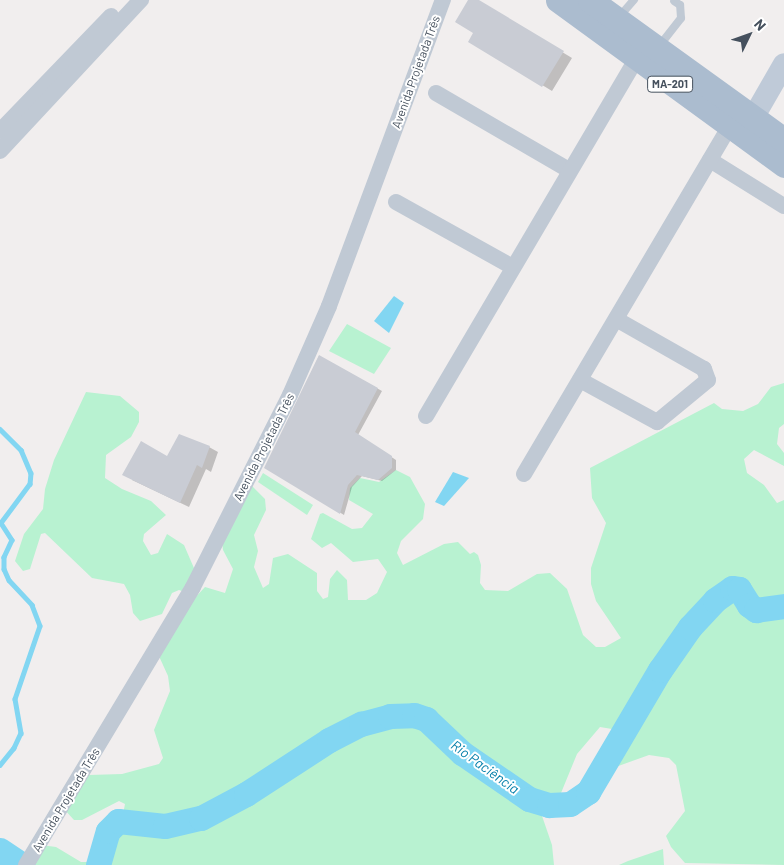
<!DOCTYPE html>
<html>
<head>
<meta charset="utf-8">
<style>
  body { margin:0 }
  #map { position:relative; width:784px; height:865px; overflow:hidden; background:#f1eeee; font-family:Barlow,sans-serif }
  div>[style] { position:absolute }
  .green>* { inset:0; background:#b8f2d1 }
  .water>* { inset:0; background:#82d6f2 }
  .shadow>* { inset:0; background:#0003 }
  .stream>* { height:4.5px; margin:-2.25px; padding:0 2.25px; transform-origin:2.25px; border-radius:2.25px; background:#82d6f2 }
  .river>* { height:25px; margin:-12.5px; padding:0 12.5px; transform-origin:12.5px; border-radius:12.5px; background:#82d6f2 }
  .building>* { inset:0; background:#c9ccd4 }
  .lane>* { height:8px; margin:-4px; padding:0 4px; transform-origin:4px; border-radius:4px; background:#c0c9d4 }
  .street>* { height:16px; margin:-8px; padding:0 8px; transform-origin:8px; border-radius:8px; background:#c0c9d4 }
  .secondary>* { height:22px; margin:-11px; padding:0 11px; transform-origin:11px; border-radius:11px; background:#bfcad8 }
  .primary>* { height:25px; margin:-12.5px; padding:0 12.5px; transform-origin:12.5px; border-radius:12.5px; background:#abbccf }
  span { translate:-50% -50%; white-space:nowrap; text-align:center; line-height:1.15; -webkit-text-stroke:4px #fff; paint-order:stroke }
  .shield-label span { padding:1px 4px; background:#fff; border:1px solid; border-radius:4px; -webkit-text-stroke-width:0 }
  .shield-label { font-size:11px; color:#45505d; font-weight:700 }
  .street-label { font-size:12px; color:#45505d }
  .water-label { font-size:14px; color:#037faa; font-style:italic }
  .north { position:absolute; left:724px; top:10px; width:50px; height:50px; -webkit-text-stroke:4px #fff; paint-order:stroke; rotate:48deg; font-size:14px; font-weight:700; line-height:20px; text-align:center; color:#45505d }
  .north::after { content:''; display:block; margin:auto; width:18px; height:22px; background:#45505d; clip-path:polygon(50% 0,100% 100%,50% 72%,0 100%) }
</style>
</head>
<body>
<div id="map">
  <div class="green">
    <div style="clip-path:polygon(347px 324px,391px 348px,374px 374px,329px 351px)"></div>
    <div style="clip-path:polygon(784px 383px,784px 424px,779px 428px,777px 444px,784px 453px,784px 466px,754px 450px,744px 459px,747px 473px,764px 485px,777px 503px,784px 500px,784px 865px,685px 863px,671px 847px,666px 836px,685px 811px,676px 765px,669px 758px,649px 755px,610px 769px,612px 729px,600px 727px,577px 754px,561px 793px,546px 803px,541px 813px,552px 845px,554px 865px,22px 865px,41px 845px,56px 847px,81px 862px,92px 862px,99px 857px,122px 819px,125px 804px,119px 801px,82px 820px,74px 820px,64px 809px,89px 775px,122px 774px,159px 764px,163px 758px,154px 730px,170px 691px,168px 676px,153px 643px,205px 587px,225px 593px,233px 569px,223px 550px,221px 534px,252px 486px,265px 499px,266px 510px,254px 535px,258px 551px,254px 567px,263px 588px,269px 584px,273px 558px,288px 554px,317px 573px,317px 591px,323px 599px,328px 597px,330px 579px,337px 570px,347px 580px,348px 600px,366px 600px,377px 593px,387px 572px,378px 559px,353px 562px,331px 543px,322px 548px,311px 539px,320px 514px,323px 513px,352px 529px,362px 528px,373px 514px,349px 500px,350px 488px,360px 478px,379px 482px,396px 470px,410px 477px,425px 504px,423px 519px,401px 541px,397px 553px,403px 565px,444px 544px,458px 542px,470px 554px,474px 552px,478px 555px,481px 565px,480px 583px,485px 590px,508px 591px,537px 574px,550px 573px,567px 589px,583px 635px,596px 647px,605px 647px,621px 638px,596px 601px,591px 584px,591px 568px,606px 523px,592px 498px,590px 468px,714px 403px,722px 409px,743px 411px,758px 404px,771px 387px)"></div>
    <div style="clip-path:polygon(86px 392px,120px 396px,139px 412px,139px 422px,131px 437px,106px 455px,105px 478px,122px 489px,151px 501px,166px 515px,144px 534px,143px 541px,151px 555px,158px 553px,167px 534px,184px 545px,200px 582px,188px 593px,179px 590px,172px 593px,162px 614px,140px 621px,133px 613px,130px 595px,124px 584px,92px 578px,45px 533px,41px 534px,30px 569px,23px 571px,15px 561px,24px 534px,43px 509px,45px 489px,54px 460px)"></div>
    <div style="clip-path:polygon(263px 473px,313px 505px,307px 515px,258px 482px)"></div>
    <div style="clip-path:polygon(663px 849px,664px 865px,619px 865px,628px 861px)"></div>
  </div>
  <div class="water">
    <div style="clip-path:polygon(394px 296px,404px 303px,389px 333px,374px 321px)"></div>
    <div style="clip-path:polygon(453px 472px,469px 478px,444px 506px,435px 502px)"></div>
  </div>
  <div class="shadow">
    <div style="clip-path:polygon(470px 0,476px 0,572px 58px,552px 91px,470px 41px,475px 32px)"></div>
    <div style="clip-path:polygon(319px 356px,382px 391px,358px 435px,396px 460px,396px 470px,382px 481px,362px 476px,352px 487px,344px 515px,266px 467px)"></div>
    <div style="clip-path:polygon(209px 447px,218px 452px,211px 472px,206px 469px,189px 507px,132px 480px,168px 458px)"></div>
  </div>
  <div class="stream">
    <div style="left:0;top:429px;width:30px;rotate:45deg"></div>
    <div style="left:21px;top:450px;width:25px;rotate:67deg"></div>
    <div style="left:31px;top:473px;width:11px;rotate:95deg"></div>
    <div style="left:30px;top:484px;width:49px;rotate:126.6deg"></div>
    <div style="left:1px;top:523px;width:20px;rotate:57deg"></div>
    <div style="left:12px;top:540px;width:19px;rotate:115deg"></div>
    <div style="left:4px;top:557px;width:12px;rotate:90deg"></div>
    <div style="left:4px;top:569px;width:12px;rotate:66deg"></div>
    <div style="left:9px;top:580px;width:34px;rotate:47deg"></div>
    <div style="left:32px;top:605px;width:22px;rotate:69deg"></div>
    <div style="left:40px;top:626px;width:77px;rotate:108.9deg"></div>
    <div style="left:15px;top:699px;width:35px;rotate:80deg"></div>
    <div style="left:21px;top:733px;width:17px;rotate:115deg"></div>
    <div style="left:14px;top:748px;width:22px;rotate:129deg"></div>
  </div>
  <div class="river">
    <div style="left:0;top:850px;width:27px;rotate:34deg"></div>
    <div style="left:98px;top:865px;width:35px;rotate:-74deg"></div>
    <div style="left:108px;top:831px;width:14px;rotate:-45deg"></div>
    <div style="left:118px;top:821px;width:47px;rotate:6.1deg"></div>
    <div style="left:165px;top:826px;width:37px;rotate:-13deg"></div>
    <div style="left:201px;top:818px;width:51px;rotate:-28.1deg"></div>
    <div style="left:246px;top:794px;width:99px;rotate:-33deg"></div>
    <div style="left:329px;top:740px;width:36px;rotate:-27deg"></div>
    <div style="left:361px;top:724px;width:30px;rotate:-15deg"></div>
    <div style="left:390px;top:716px;width:24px;rotate:-2deg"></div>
    <div style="left:414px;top:715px;width:13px;rotate:18deg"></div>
    <div style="left:426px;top:719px;width:50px;rotate:43.4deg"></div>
    <div style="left:462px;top:753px;width:81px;rotate:34.5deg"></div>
    <div style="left:529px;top:799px;width:21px;rotate:17deg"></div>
    <div style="left:549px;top:805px;width:21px;rotate:-3deg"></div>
    <div style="left:570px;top:804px;width:22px;rotate:-34deg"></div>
    <div style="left:588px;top:792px;width:142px;rotate:-59.5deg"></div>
    <div style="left:660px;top:670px;width:52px;rotate:-55.1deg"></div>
    <div style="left:690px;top:627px;width:37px;rotate:-47deg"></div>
    <div style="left:715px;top:600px;width:21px;rotate:-35deg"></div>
    <div style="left:732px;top:588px;width:7px;rotate:8deg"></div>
    <div style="left:739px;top:589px;width:19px;rotate:58deg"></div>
    <div style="left:749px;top:605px;width:9px;rotate:36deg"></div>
    <div style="left:756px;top:610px;width:28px;rotate:-8deg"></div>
  </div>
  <div class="building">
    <div style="clip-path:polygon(468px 0,479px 0,564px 51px,542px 87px,468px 42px,473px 33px,455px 22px)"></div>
    <div style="clip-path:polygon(319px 355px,378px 388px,355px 432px,392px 456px,392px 468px,378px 480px,357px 475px,348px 485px,340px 514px,264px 468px)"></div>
    <div style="clip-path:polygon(179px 434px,210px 446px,202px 468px,197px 465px,180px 503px,122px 475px,141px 441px,167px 456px)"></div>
  </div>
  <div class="lane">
    <div style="left:619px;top:17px;width:23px;rotate:-49deg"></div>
    <div style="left:660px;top:45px;width:34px;rotate:-52deg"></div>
    <div style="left:681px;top:18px;width:13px;rotate:-94deg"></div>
    <div style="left:680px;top:5px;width:7px;rotate:-146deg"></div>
  </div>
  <div class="street">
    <div style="left:436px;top:93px;width:154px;rotate:30.1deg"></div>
    <div style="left:0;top:131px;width:160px;rotate:-46deg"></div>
    <div style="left:0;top:151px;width:207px;rotate:-47deg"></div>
    <div style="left:710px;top:160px;width:87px;rotate:31.9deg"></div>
    <div style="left:396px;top:202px;width:134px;rotate:29.1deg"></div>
    <div style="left:580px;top:380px;width:88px;rotate:28.6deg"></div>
    <div style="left:657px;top:422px;width:66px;rotate:-39.5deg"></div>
    <div style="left:708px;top:380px;width:12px;rotate:-110deg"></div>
    <div style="left:704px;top:369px;width:101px;rotate:-150.4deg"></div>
    <div style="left:426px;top:416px;width:414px;rotate:-59.5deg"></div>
    <div style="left:524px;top:474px;width:404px;rotate:-59.4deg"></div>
    <div style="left:26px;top:865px;width:324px;rotate:-59deg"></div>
    <div style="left:193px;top:587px;width:215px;rotate:-63.2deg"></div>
    <div style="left:290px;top:395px;width:97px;rotate:-66.3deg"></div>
    <div style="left:329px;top:306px;width:327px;rotate:-69.6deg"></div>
  </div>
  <div class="secondary">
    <div style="left:753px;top:118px;width:62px;rotate:-60.1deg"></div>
  </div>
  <div class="primary">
    <div style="left:558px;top:0;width:280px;rotate:36.1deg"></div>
    <div style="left:590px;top:0;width:239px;rotate:35.8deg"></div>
  </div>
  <div class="shield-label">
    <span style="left:670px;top:84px">MA-201</span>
  </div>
  <div class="street-label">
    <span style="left:416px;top:72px;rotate:-70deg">Avenida Projetada Três</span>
    <span style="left:264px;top:447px;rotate:-63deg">Avenida Projetada Três</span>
    <span style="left:66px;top:800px;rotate:-59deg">Avenida Projetada Três</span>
  </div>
  <div class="water-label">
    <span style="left:485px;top:767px;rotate:36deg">Rio Paciência</span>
  </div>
  <div class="north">N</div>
</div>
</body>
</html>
